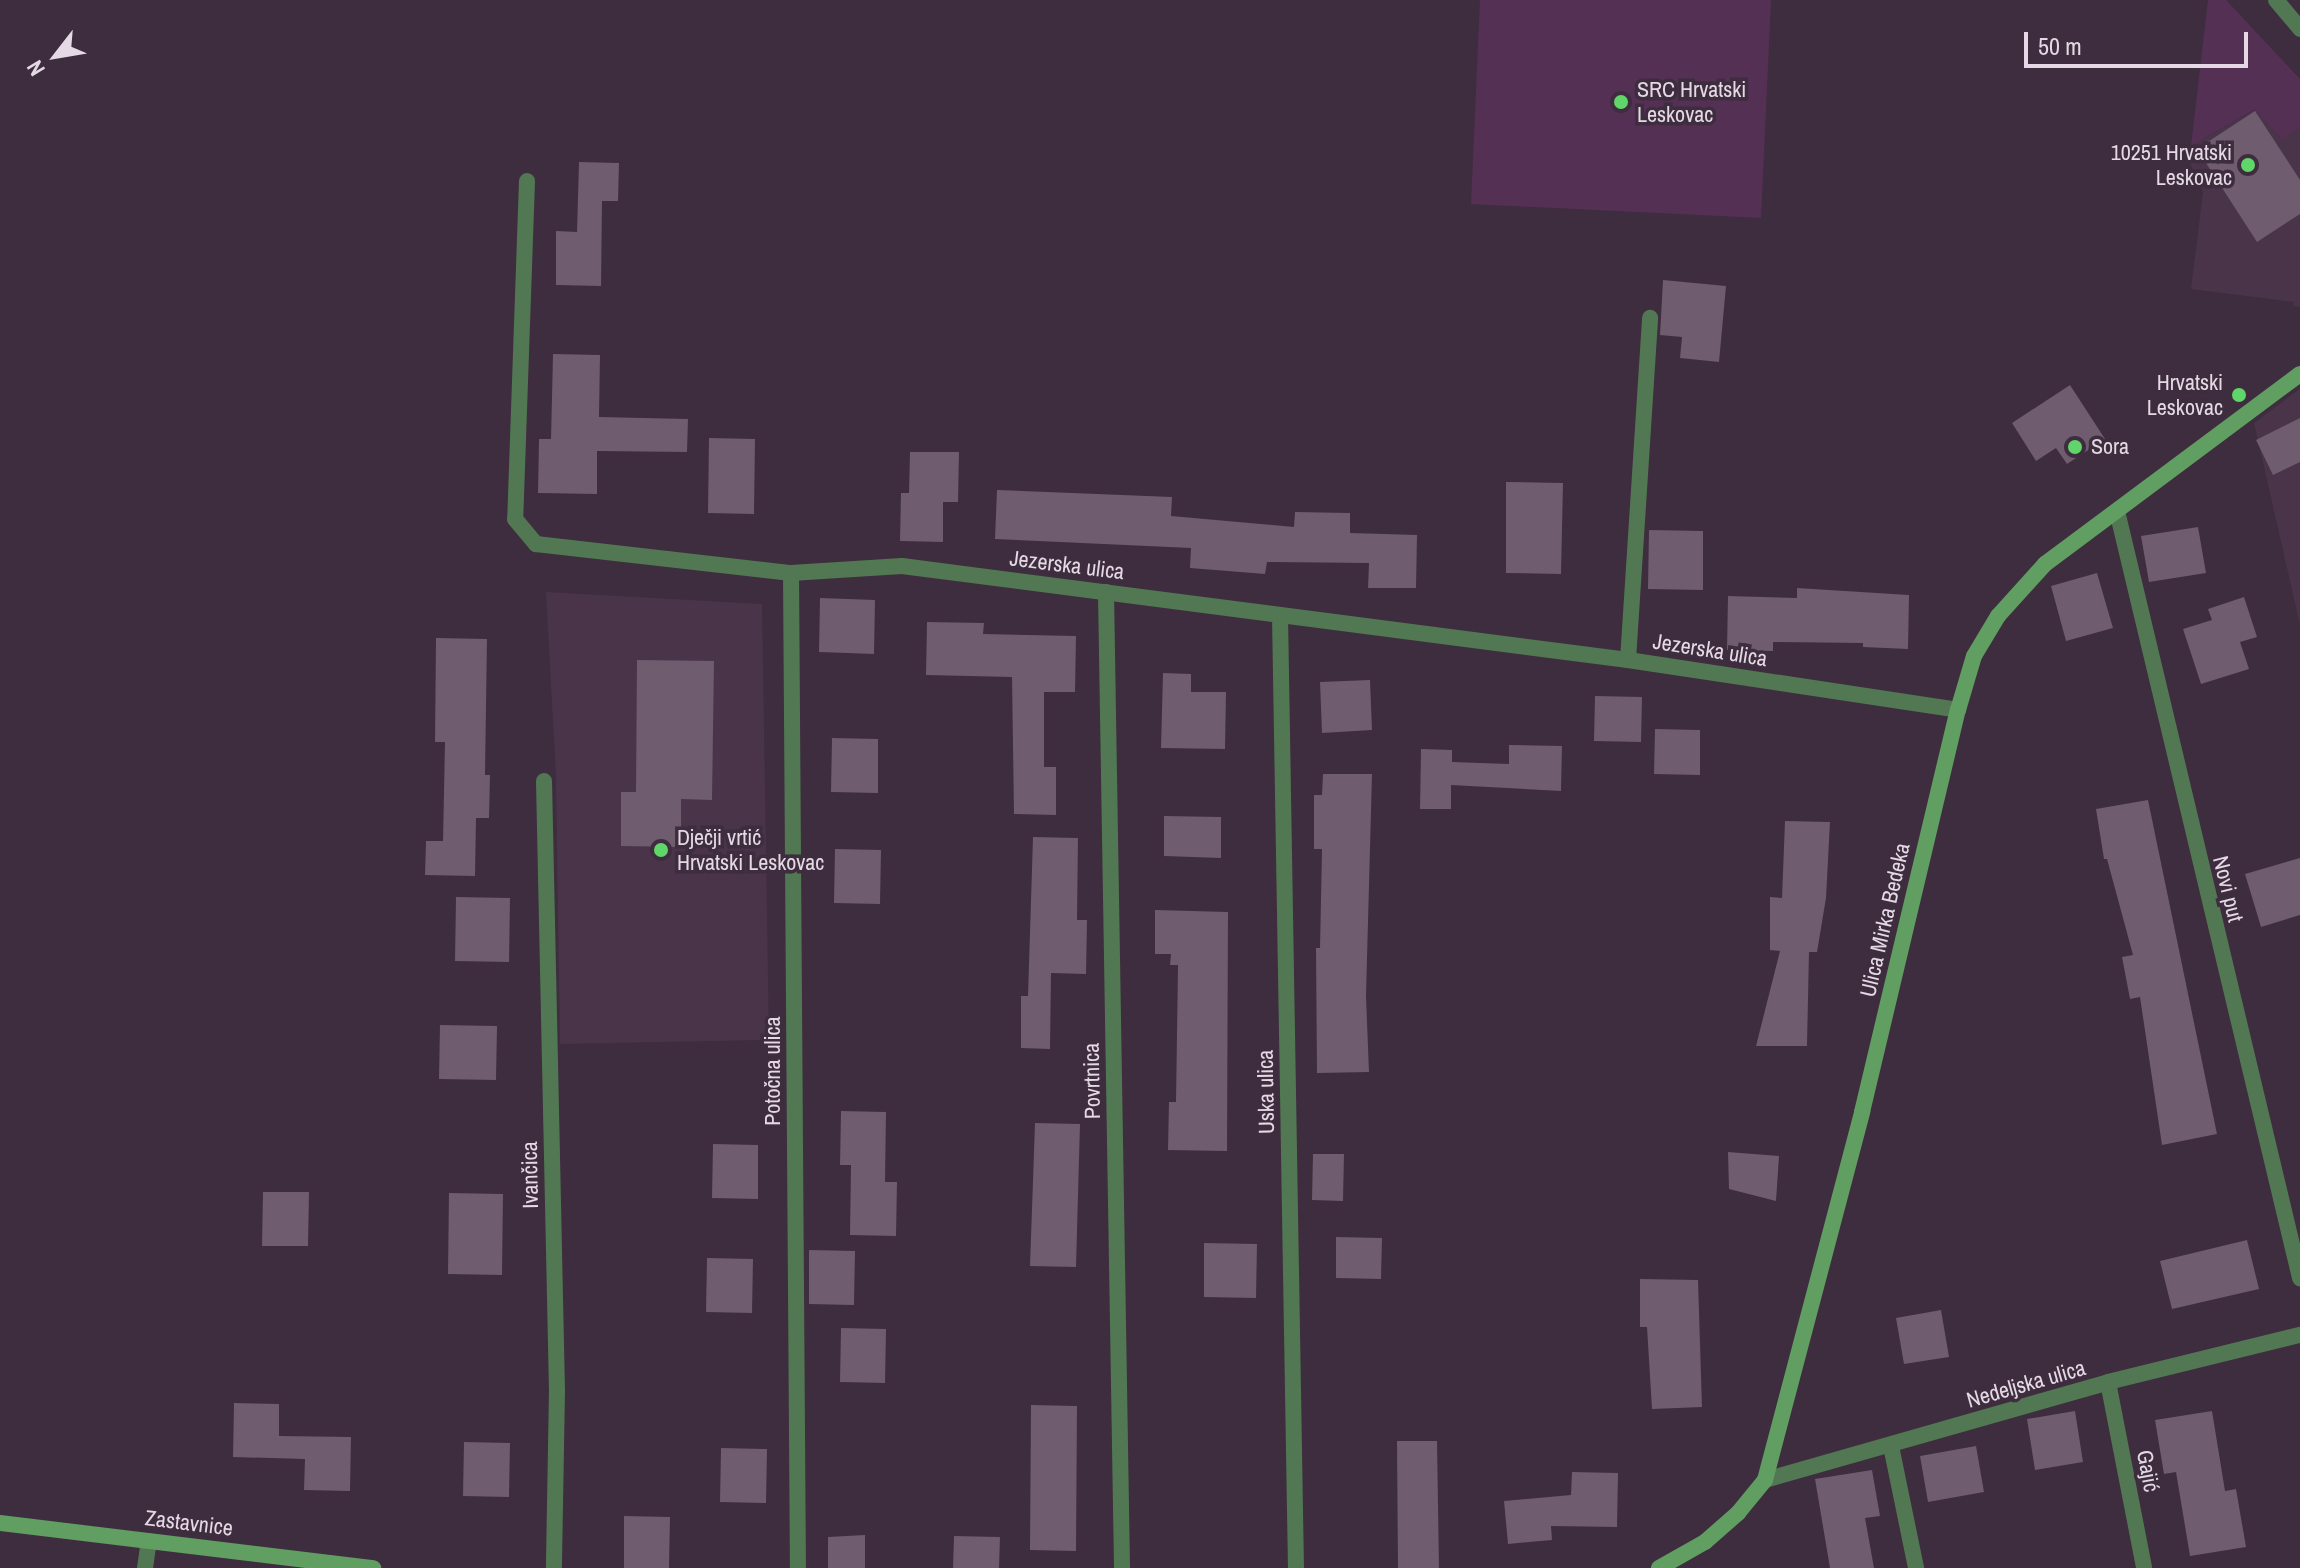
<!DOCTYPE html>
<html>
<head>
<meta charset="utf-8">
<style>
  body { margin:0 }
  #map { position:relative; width:2300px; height:1568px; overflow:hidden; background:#3e2d3e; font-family:"Archivo Narrow",sans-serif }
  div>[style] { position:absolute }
  .built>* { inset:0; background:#4a344a }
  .green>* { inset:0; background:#553055 }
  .building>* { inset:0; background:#6f5c6f }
  .service>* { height:16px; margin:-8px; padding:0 8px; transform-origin:8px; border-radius:8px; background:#527853 }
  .minor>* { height:16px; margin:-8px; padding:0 8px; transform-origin:8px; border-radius:8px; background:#527853 }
  .secondary>* { height:16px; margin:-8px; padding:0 8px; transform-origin:8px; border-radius:8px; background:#609e62 }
  .dots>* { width:22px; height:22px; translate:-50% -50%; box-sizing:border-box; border:4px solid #3e2d3e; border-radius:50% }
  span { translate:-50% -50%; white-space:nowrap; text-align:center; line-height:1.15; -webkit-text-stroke:7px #3e2d3e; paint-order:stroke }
  .poi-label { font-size:22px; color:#e4d9e4 }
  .left { translate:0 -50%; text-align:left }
  .right { translate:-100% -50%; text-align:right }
  .street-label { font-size:22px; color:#e4d9e4 }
  .north { position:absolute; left:16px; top:16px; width:80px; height:80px; -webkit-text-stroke:6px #3e2d3e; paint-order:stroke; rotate:239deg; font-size:22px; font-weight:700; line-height:32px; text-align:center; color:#e4d9e4 }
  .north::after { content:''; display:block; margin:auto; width:28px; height:36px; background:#e4d9e4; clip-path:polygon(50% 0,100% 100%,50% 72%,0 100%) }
  .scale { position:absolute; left:2024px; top:32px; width:224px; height:36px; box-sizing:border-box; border:4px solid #e4d9e4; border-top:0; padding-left:10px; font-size:24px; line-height:28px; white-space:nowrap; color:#e4d9e4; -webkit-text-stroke:6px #3e2d3e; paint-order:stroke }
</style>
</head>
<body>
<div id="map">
  <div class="built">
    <div style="clip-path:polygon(2256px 109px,2281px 138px,2300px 127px,2300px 307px,2293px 306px,2294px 302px,2191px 289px,2203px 192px,2188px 160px,2191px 146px)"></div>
    <div style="clip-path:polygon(2300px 389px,2300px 625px,2254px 423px)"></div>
    <div style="clip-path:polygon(546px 592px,762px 604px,769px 1040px,560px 1044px,556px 776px)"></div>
  </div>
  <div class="green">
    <div style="clip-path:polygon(1480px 0,1771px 0,1761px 218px,1471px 204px)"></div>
    <div style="clip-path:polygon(2208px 0,2226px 0,2300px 79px,2300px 127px,2282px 139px,2255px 109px,2191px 146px)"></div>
  </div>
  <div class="building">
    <div style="clip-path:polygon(2255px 111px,2300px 180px,2300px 214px,2257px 242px,2197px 149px)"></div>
    <div style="clip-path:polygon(579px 162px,619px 163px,618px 201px,602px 201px,601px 286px,556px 285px,556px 231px,577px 232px)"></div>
    <div style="clip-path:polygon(1663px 280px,1726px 286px,1719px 362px,1680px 358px,1682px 337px,1660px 335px)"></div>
    <div style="clip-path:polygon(553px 354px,600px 355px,599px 417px,688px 419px,687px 452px,597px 451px,597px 494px,538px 493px,539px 439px,551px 439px)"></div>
    <div style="clip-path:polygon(2070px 385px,2105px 439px,2067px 464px,2056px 448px,2036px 461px,2012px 423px)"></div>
    <div style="clip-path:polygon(2300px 418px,2300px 462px,2273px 475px,2256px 440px)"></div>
    <div style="clip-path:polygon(709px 438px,755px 439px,754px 514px,708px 513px)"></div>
    <div style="clip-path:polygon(910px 452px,959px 452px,958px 502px,943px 502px,943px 542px,900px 541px,901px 493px,909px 493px)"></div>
    <div style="clip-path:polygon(1506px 482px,1563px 483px,1561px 574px,1506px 573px)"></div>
    <div style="clip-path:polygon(997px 490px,1172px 497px,1171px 516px,1294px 527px,1295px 512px,1350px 513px,1350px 533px,1417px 535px,1416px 588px,1368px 588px,1369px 563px,1267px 562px,1265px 574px,1190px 568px,1191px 548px,995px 539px)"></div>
    <div style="clip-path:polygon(2198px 527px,2206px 573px,2149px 582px,2141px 536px)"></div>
    <div style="clip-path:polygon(1649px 530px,1703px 531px,1703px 590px,1648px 589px)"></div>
    <div style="clip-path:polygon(2097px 573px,2113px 628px,2066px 641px,2051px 586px)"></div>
    <div style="clip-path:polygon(1797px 588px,1909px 595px,1908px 649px,1863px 647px,1863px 643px,1773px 642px,1773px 651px,1727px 650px,1728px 596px,1797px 598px)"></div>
    <div style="clip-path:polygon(2244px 597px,2257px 637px,2240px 642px,2249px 669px,2201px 684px,2183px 629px,2212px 620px,2208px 609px)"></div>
    <div style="clip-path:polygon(820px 598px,875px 600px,874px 654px,819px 652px)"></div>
    <div style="clip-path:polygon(927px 622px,984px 623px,983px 634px,1076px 636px,1075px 692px,1044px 692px,1044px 767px,1056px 767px,1056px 815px,1014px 814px,1012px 677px,926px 675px)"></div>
    <div style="clip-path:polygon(436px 638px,487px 639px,485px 775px,490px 775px,489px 818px,476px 818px,475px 876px,425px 875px,426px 841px,443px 841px,445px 742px,435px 742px)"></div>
    <div style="clip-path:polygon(637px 660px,714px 661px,712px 800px,681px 799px,681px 847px,621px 846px,621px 792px,636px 792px)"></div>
    <div style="clip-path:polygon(1163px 673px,1191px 674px,1191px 692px,1226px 692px,1225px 749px,1161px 748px)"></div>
    <div style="clip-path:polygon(1370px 680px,1372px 730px,1322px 733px,1320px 682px)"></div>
    <div style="clip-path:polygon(1595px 696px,1642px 697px,1641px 742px,1594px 741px)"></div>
    <div style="clip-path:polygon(1655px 729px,1700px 730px,1700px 775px,1654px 774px)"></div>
    <div style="clip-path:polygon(832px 738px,878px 739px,878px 793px,831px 792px)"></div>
    <div style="clip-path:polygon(1509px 745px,1562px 746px,1561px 791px,1451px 785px,1451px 809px,1420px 809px,1421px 749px,1452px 750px,1452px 762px,1509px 764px)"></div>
    <div style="clip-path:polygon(1323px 774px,1372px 774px,1366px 996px,1369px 1072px,1317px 1073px,1316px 948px,1320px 948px,1322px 849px,1314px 849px,1314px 795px,1322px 795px)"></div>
    <div style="clip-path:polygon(2148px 800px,2217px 1134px,2162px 1145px,2140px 997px,2130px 999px,2122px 957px,2133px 955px,2107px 859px,2104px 859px,2096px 809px)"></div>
    <div style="clip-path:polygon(1164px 816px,1221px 817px,1221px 858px,1164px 856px)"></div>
    <div style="clip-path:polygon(1785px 821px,1830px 822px,1826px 898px,1817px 952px,1809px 952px,1807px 1046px,1756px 1046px,1780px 951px,1770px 950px,1770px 897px,1782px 898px)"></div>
    <div style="clip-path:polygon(1033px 837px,1078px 838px,1077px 920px,1087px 920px,1086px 974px,1051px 973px,1050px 1049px,1021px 1048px,1021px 996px,1028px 996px)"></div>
    <div style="clip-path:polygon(835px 849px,881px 850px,880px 904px,834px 903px)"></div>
    <div style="clip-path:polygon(2300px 858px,2300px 915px,2261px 927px,2245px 874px)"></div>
    <div style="clip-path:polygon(456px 897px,510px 898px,509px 962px,455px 961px)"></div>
    <div style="clip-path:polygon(1155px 910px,1228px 912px,1227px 1151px,1168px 1150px,1169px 1102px,1176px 1102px,1178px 965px,1170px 965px,1171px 954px,1155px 954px)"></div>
    <div style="clip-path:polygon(440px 1025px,497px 1026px,496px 1080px,439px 1079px)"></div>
    <div style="clip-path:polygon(841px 1111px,886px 1112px,885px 1182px,897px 1182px,896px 1236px,850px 1235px,851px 1165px,840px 1165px)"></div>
    <div style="clip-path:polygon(1035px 1123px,1080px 1124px,1076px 1267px,1030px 1266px)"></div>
    <div style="clip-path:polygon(713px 1144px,758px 1145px,758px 1199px,712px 1198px)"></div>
    <div style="clip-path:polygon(1728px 1152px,1779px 1156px,1776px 1201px,1729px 1189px)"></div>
    <div style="clip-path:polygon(1313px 1154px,1344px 1154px,1343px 1201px,1312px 1200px)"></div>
    <div style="clip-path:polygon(263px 1192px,309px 1192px,308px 1246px,262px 1246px)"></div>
    <div style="clip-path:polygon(449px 1193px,503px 1194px,502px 1275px,448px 1274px)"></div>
    <div style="clip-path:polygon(1336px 1237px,1382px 1238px,1381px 1279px,1336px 1278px)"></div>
    <div style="clip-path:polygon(2247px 1240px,2259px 1289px,2172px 1309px,2160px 1261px)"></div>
    <div style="clip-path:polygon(1204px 1243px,1257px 1244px,1256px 1298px,1204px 1297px)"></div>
    <div style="clip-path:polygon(809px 1250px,855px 1251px,854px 1305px,809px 1304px)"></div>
    <div style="clip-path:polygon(707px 1258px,753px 1259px,752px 1313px,706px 1312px)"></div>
    <div style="clip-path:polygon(1640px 1279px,1698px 1280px,1702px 1407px,1652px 1409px,1647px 1327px,1640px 1327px)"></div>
    <div style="clip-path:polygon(1941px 1310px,1949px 1357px,1904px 1364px,1896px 1318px)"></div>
    <div style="clip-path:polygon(841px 1328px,886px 1329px,885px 1383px,840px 1382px)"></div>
    <div style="clip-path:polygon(234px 1403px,279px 1404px,279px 1436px,351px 1437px,350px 1491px,304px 1490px,305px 1459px,233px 1457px)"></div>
    <div style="clip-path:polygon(1031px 1405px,1077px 1406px,1076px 1551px,1030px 1550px)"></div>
    <div style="clip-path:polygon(2075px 1411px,2083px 1462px,2035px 1470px,2027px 1419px)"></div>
    <div style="clip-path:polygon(2212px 1411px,2225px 1491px,2236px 1489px,2246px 1547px,2190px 1556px,2176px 1472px,2164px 1474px,2155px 1420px)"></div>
    <div style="clip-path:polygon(1397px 1441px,1437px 1441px,1439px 1568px,1398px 1568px)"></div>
    <div style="clip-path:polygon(464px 1442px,510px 1443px,509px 1497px,463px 1496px)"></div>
    <div style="clip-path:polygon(1976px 1446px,1984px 1492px,1928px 1502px,1920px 1456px)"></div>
    <div style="clip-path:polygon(721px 1448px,767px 1449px,766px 1503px,720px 1502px)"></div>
    <div style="clip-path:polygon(1872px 1470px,1880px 1516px,1865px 1518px,1874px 1568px,1830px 1568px,1815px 1479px)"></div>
    <div style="clip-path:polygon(1572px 1472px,1618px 1473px,1617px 1527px,1551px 1526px,1552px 1540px,1508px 1544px,1504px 1501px,1571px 1495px)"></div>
    <div style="clip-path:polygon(624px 1516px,670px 1517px,669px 1568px,624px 1568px)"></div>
    <div style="clip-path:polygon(865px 1535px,865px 1568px,828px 1568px,828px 1537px)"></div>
    <div style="clip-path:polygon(954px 1536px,1000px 1537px,999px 1568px,953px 1568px)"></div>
  </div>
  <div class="service">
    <div style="left:1628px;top:660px;width:343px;rotate:-86.3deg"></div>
    <div style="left:145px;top:1568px;width:27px;rotate:-82deg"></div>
  </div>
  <div class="minor">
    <div style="left:2276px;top:0;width:38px;rotate:50deg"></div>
    <div style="left:527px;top:181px;width:338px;rotate:92deg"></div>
    <div style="left:515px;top:519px;width:33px;rotate:50deg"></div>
    <div style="left:536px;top:544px;width:257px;rotate:6.5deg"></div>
    <div style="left:791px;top:573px;width:111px;rotate:-3.6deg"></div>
    <div style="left:902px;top:566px;width:732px;rotate:7.38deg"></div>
    <div style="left:1628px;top:660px;width:334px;rotate:8.6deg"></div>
    <div style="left:2117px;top:511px;width:789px;rotate:76.58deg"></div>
    <div style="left:791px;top:573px;width:995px;rotate:89.6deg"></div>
    <div style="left:1106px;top:592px;width:976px;rotate:89.06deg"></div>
    <div style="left:1280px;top:615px;width:953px;rotate:89.04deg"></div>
    <div style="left:544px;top:781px;width:609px;rotate:88.78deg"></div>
    <div style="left:557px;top:1390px;width:178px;rotate:91deg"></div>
    <div style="left:2108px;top:1382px;width:189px;rotate:79deg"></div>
    <div style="left:1891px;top:1446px;width:125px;rotate:78.4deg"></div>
    <div style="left:1765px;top:1480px;width:357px;rotate:-15.9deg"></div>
    <div style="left:2108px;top:1382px;width:198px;rotate:-13.8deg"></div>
  </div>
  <div class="secondary">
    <div style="left:0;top:1523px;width:376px;rotate:6.9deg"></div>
    <div style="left:1659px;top:1568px;width:53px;rotate:-29.5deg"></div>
    <div style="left:1705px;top:1542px;width:44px;rotate:-41.3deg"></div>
    <div style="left:1738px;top:1513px;width:43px;rotate:-50.7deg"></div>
    <div style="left:1765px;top:1480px;width:381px;rotate:-75.2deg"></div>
    <div style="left:1862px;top:1112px;width:413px;rotate:-76.6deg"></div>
    <div style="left:1958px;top:710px;width:56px;rotate:-73.5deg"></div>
    <div style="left:1974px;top:656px;width:47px;rotate:-59deg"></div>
    <div style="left:1998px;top:616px;width:70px;rotate:-47.9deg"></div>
    <div style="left:2045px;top:564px;width:318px;rotate:-36.7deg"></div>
  </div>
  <div class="dots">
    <div style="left:1621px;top:102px;background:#60d56a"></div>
    <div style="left:2248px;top:165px;background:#60d56a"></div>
    <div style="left:2239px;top:395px;background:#60d56a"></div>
    <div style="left:2075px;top:447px;background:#60d56a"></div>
    <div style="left:661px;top:850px;background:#60d56a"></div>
  </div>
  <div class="poi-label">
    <span class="left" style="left:1637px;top:102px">SRC Hrvatski<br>Leskovac</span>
    <span class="right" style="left:2232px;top:165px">10251 Hrvatski<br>Leskovac</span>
    <span class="right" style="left:2223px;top:395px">Hrvatski<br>Leskovac</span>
    <span class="left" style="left:2091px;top:447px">Sora</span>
    <span class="left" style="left:677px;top:850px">Dječji vrtić<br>Hrvatski Leskovac</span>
  </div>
  <div class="street-label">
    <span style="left:1067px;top:565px;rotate:7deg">Jezerska ulica</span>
    <span style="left:1710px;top:650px;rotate:9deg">Jezerska ulica</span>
    <span style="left:2228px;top:889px;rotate:76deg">Novi put</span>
    <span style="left:1885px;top:920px;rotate:-77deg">Ulica Mirka Bedeka</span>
    <span style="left:773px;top:1071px;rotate:-90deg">Potočna ulica</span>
    <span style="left:1092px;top:1081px;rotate:-91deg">Povrtnica</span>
    <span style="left:1266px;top:1092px;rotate:-91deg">Uska ulica</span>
    <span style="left:530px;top:1175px;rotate:-91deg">Ivančica</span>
    <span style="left:2026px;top:1384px;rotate:-16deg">Nedeljska ulica</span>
    <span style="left:2148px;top:1471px;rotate:79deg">Gajić</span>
    <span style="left:189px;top:1523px;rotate:7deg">Zastavnice</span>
  </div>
  <div class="north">N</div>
  <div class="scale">50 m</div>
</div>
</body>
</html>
